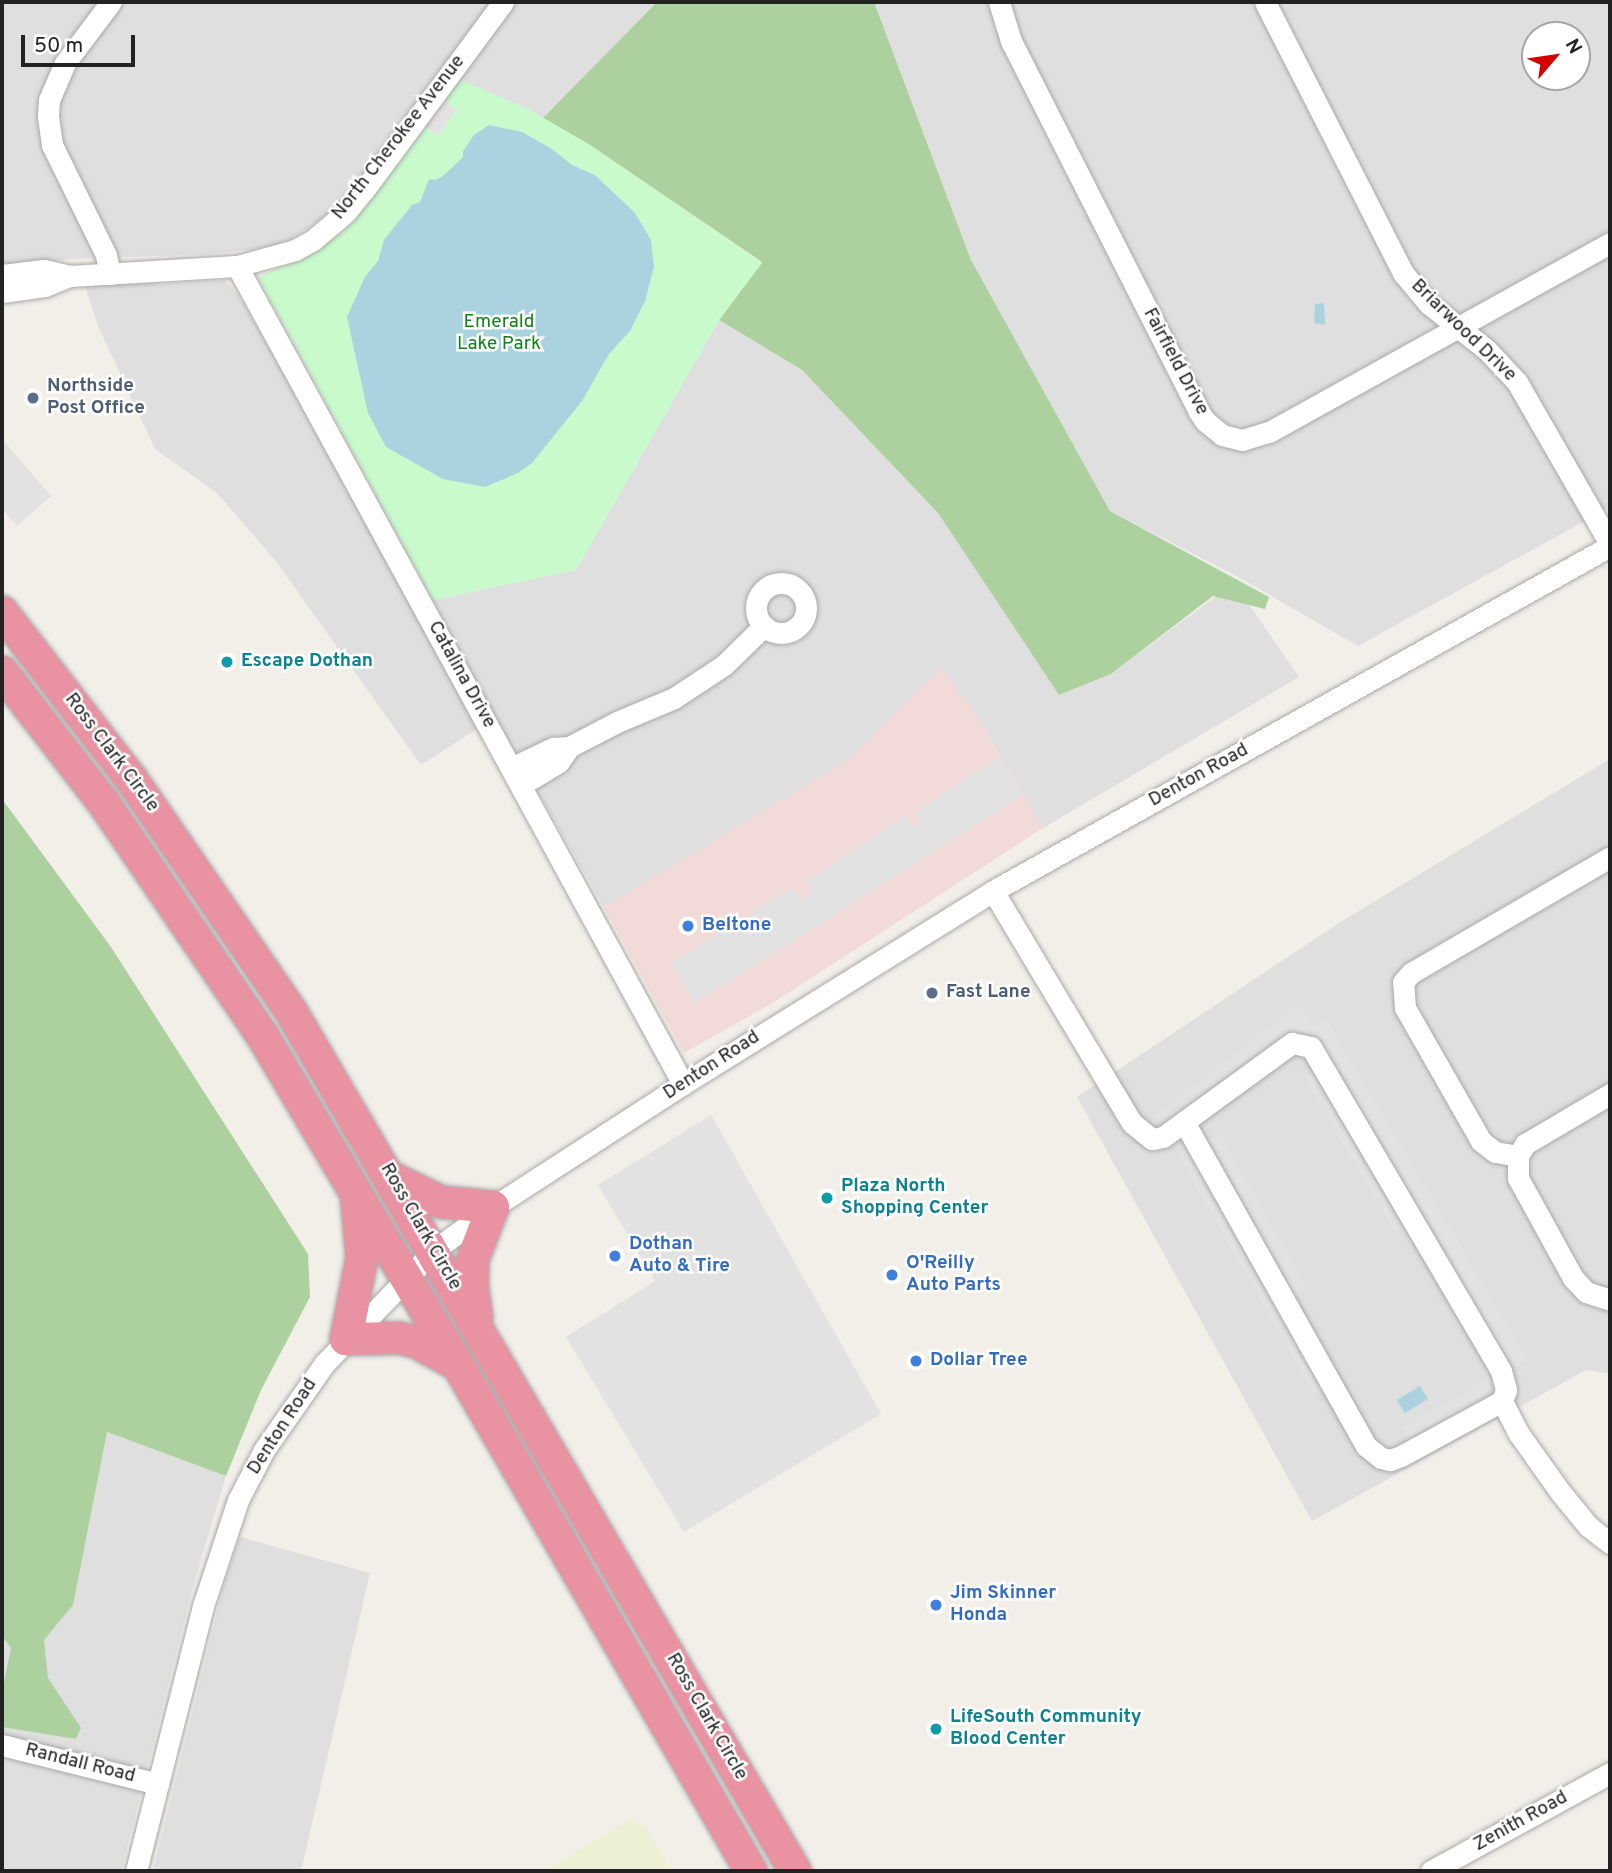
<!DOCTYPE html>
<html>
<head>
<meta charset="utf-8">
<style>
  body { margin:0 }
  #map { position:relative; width:1612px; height:1873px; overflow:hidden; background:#f2efe9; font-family:Overpass,sans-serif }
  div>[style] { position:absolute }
  .residential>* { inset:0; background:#e0dfdf }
  .commercial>* { inset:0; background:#f2dad9 }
  .farmland>* { inset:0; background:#eef0d5 }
  .forest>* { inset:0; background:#add19e }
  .park>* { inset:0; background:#c8facc }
  .parking>* { inset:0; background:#e2e2e2 }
  .water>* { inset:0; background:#aad3df }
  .roads { filter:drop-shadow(0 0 2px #a9a9a9) drop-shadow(0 0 2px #a9a9a9) }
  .minor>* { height:21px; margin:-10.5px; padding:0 10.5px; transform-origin:10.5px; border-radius:10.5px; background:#fff }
  .minor>.ring { margin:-10.5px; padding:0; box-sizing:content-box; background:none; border:21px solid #fff; border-radius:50% }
  .highway>* { height:32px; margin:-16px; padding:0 16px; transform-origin:16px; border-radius:16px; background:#e892a2 }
  .dots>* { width:19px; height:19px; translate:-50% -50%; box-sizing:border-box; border:4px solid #fff; border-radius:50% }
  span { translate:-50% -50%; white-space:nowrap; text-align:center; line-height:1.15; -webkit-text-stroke:5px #fff; paint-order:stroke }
  .street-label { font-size:19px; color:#222 }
  .park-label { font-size:19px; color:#0c8416 }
  .service-label { font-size:19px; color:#4e5e75; font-weight:700 }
  .left { translate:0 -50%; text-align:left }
  .culture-label { font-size:19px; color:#0d838f; font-weight:700 }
  .shop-label { font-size:19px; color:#366cbe; font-weight:700 }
  .frame { position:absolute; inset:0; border:4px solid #222; pointer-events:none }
  .north { position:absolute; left:1521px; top:21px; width:70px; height:70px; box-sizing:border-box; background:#fff; border:2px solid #a7a7a7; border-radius:50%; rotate:61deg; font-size:19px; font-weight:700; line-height:28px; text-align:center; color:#222 }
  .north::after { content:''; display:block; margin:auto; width:24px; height:32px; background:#d40000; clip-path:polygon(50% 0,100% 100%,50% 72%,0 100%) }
  .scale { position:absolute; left:21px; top:35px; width:114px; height:32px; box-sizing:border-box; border:4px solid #222; border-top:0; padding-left:9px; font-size:21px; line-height:24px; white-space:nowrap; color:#222; -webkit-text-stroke:5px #fff; paint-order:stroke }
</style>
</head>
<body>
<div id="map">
  <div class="residential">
    <div style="clip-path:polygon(2px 2px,657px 2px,543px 118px,439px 70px,348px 193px,329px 214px,288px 241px,257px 249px,212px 254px,71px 259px,2px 268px)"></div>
    <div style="clip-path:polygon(evenodd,874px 2px,1610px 2px,1610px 507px,1358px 646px,1242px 579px,1110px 511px,971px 260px,874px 2px,1535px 35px,1577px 35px,1577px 77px,1535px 77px,1535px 35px)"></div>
    <div style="clip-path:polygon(225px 280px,239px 296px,330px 452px,483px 725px,421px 765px,275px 560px,217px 493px,155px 449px,99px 328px,83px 281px,165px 284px)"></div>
    <div style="clip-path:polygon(719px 320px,802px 370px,938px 513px,1059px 695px,1111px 674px,1234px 583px,1299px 677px,1043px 828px,977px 717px,941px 669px,847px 761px,604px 907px,493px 713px,433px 600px,576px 570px)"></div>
    <div style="clip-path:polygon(1610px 759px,1610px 1374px,1586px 1370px,1312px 1521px,1077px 1097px,1339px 923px)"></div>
    <div style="clip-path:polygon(107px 1432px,226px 1476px,193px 1587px,121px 1871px,2px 1871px,2px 1552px)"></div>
    <div style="clip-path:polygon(240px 1537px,370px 1573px,301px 1871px,153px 1871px,225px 1581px)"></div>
  </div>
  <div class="commercial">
    <div style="clip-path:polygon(941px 668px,977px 717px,1043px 828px,771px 1004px,684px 1053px,604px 907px,847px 761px)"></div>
  </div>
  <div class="farmland">
    <div style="clip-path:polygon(630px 1820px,646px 1827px,672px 1871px,543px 1871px)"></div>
  </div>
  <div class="forest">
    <div style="clip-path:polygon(657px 2px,874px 2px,971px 260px,1110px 511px,1269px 597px,1265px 609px,1213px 596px,1111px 674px,1059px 695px,938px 513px,802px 370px,719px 320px,762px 262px,590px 145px,543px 118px)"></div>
    <div style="clip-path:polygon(2px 799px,111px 947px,308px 1254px,310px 1297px,261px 1390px,226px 1476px,107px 1432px,73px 1605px,44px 1640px,48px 1678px,81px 1728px,76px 1739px,2px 1727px,2px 1692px,11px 1648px,2px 1636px)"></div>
  </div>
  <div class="park">
    <div style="clip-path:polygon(459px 79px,528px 109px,590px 145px,762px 263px,719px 320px,576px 570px,433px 600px,258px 277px,297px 260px,344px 232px)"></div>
  </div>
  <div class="parking">
    <div style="clip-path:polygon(443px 99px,457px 110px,438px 136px,423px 125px)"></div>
    <div style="clip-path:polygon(2px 439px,51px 496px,17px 526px,2px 508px)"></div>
    <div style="clip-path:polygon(999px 757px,1023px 795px,696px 1003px,671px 963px,792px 887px,801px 899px,812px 892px,807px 881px,906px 815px,913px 826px,918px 826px,920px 820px,915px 812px)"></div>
    <div style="clip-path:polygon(1298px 1005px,1315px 1027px,1326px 1019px,1528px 1360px,1513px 1368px,1515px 1375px,1411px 1442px,1402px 1428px,1493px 1376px,1408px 1228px,1396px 1235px,1305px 1079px,1317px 1069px,1309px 1055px,1298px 1054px,1179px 1141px,1156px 1114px)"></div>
    <div style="clip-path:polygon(711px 1115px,881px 1414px,684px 1532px,566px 1337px,655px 1281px,598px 1185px)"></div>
    <div style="clip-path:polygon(1220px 1134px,1308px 1289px,1294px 1298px,1325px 1389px,1314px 1394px,1177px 1153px)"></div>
  </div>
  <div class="water">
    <div style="clip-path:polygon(489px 125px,522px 132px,552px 149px,572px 165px,595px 175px,635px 213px,651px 240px,654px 267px,645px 301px,630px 331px,609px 354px,582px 401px,532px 463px,518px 473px,485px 487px,443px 479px,386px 447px,368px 413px,347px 317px,365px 277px,378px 261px,384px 240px,412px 205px,420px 202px,429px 179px,436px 180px,443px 176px,463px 157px,463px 151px,474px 135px)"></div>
    <div style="clip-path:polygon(1324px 303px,1325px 325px,1314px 323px,1315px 304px)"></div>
    <div style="clip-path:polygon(1420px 1386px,1428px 1399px,1405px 1413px,1397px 1400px)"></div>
  </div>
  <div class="roads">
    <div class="minor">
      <div style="left:999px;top:2px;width:41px;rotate:72.9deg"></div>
      <div style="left:1011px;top:41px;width:416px;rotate:63.1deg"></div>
      <div style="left:1199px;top:412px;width:11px;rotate:56deg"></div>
      <div style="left:1205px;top:421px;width:22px;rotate:39deg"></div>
      <div style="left:1222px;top:435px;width:21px;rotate:14deg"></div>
      <div style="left:1242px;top:440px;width:28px;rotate:-17deg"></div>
      <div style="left:1269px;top:432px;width:390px;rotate:-29deg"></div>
      <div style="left:1265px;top:2px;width:304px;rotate:63deg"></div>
      <div style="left:1403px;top:273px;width:40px;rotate:50deg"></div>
      <div style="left:1429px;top:304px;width:74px;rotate:38.4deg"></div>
      <div style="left:1487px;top:350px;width:44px;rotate:46.8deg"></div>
      <div style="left:1517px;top:382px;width:187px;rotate:60.1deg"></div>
      <div style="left:237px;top:266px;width:932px;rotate:61.4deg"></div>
      <div style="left:110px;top:274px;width:19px;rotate:-102deg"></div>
      <div style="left:106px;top:255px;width:123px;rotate:-116.1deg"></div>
      <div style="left:52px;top:145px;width:30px;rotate:-98deg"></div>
      <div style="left:48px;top:115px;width:15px;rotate:-86deg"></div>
      <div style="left:49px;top:100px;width:40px;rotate:-66.6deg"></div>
      <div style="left:65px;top:63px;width:76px;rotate:-53deg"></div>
      <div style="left:2px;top:275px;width:42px;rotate:-6.8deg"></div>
      <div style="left:44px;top:270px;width:27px;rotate:13deg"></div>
      <div style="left:2px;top:292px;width:43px;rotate:-7.9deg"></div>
      <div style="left:45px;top:286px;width:27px;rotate:-22deg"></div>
      <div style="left:70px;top:276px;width:167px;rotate:-3.4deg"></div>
      <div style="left:237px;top:266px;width:60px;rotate:-15.4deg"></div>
      <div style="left:295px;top:250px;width:21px;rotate:-29deg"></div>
      <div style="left:313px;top:240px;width:43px;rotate:-40.3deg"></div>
      <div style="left:346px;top:212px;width:28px;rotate:-51deg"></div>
      <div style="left:364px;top:190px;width:234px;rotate:-53.5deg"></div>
      <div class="ring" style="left:756px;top:583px;width:29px;height:29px"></div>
      <div style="left:511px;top:768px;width:47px;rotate:-25.5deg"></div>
      <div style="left:553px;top:748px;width:16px;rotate:-4deg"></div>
      <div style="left:569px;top:747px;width:54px;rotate:-27.5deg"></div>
      <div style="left:617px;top:722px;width:62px;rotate:-22.8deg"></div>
      <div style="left:674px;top:698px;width:60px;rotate:-33.4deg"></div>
      <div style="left:724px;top:665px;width:56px;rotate:-44.3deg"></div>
      <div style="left:521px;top:785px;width:44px;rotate:-31.2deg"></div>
      <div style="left:559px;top:762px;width:18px;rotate:-56deg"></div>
      <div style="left:993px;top:891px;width:270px;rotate:59.1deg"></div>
      <div style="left:1132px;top:1123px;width:26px;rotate:39deg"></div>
      <div style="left:1152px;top:1139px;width:11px;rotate:-10deg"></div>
      <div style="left:1163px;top:1137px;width:160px;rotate:-36.1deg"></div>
      <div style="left:1292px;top:1043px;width:19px;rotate:12deg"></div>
      <div style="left:1311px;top:1047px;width:376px;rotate:59.6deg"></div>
      <div style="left:1501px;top:1371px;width:20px;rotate:75deg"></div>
      <div style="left:1506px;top:1390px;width:12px;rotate:110deg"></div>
      <div style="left:1502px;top:1401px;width:115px;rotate:151.4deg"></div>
      <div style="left:1401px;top:1456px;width:12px;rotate:160deg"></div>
      <div style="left:1390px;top:1460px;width:9px;rotate:-167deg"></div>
      <div style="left:1381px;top:1458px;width:19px;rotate:-141deg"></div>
      <div style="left:1366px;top:1446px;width:372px;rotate:-119.3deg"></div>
      <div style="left:1610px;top:1094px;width:99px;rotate:149.5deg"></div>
      <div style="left:1525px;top:1144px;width:14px;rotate:120deg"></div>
      <div style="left:1518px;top:1156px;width:22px;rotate:90deg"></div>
      <div style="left:1518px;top:1178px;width:114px;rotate:61.2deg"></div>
      <div style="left:1573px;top:1278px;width:19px;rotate:47deg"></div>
      <div style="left:1586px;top:1292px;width:25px;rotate:18deg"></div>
      <div style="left:1518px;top:1156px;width:23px;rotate:-170deg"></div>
      <div style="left:1495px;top:1152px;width:18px;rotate:-142deg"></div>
      <div style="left:1481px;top:1141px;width:153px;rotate:-119.7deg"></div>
      <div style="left:1405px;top:1008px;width:26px;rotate:-94deg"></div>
      <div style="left:1403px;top:982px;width:12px;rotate:-48deg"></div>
      <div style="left:1411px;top:973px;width:230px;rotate:-30.2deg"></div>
      <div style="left:1502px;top:1401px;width:37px;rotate:63deg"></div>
      <div style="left:1519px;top:1434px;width:72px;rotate:54.6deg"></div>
      <div style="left:1561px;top:1493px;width:43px;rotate:50.7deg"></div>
      <div style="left:1588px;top:1526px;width:28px;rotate:38deg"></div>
      <div style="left:2px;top:1745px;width:161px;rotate:14deg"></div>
      <div style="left:136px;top:1871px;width:273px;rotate:-75.8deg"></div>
      <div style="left:203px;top:1606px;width:112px;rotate:-71.7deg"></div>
      <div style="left:238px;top:1500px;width:56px;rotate:-62.5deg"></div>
      <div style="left:264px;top:1450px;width:106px;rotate:-55deg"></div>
      <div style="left:325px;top:1363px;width:156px;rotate:-46deg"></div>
      <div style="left:433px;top:1251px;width:74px;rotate:-36.3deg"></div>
      <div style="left:493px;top:1207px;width:226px;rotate:-32.9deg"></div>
      <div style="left:683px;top:1084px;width:365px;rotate:-31.9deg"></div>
      <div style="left:993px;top:891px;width:707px;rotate:-29.21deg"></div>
      <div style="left:1431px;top:1871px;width:204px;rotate:-28.7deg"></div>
    </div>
    <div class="highway">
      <div style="left:2px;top:612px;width:212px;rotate:52.3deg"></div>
      <div style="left:132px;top:780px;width:283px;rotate:55.5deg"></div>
      <div style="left:292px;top:1013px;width:995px;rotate:59.62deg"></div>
      <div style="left:2px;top:672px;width:165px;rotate:52.2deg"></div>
      <div style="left:103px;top:802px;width:282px;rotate:55.7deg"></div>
      <div style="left:262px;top:1035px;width:384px;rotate:59.3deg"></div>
      <div style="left:458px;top:1365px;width:585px;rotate:59.93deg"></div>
      <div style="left:392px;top:1178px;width:55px;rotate:26.1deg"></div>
      <div style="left:441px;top:1202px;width:52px;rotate:5.5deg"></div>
      <div style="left:493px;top:1207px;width:56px;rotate:111deg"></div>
      <div style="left:473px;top:1259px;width:25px;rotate:92deg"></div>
      <div style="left:472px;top:1284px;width:34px;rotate:82deg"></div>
      <div style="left:357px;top:1203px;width:55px;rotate:84.8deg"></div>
      <div style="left:362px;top:1258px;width:83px;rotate:101.2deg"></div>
      <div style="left:346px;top:1339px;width:53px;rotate:-1.1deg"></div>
      <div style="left:399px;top:1338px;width:17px;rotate:13deg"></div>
      <div style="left:416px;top:1342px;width:48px;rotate:28.7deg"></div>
    </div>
  </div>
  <div class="dots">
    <div style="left:33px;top:398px;background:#5c6f8a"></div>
    <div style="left:227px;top:662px;background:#0f9aa8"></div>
    <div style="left:688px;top:926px;background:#3f7fe0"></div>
    <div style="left:932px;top:993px;background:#5c6f8a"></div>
    <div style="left:827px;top:1198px;background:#0f9aa8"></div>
    <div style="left:615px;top:1256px;background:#3f7fe0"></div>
    <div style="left:892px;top:1275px;background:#3f7fe0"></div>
    <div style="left:916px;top:1361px;background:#3f7fe0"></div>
    <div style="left:936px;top:1605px;background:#3f7fe0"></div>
    <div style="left:936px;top:1729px;background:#0f9aa8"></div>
  </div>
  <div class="street-label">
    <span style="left:399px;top:138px;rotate:-52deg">North Cherokee Avenue</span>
    <span style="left:1463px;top:331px;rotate:44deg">Briarwood Drive</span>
    <span style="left:1175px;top:362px;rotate:62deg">Fairfield Drive</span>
    <span style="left:461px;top:675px;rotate:61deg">Catalina Drive</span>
    <span style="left:111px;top:753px;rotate:53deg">Ross Clark Circle</span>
    <span style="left:1199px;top:776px;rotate:-29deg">Denton Road</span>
    <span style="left:712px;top:1066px;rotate:-33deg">Denton Road</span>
    <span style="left:420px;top:1227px;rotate:60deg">Ross Clark Circle</span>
    <span style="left:283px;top:1427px;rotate:-57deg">Denton Road</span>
    <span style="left:706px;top:1717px;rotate:60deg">Ross Clark Circle</span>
    <span style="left:80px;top:1764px;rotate:14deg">Randall Road</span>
    <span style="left:1521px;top:1822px;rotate:-29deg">Zenith Road</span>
  </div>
  <div class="park-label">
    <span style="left:499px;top:334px">Emerald<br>Lake Park</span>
  </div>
  <div class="service-label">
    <span class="left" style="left:47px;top:398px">Northside<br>Post Office</span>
    <span class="left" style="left:946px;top:993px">Fast Lane</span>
  </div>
  <div class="culture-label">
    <span class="left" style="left:241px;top:662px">Escape Dothan</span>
    <span class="left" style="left:841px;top:1198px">Plaza North<br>Shopping Center</span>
    <span class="left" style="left:950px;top:1729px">LifeSouth Community<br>Blood Center</span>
  </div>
  <div class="shop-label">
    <span class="left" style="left:702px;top:926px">Beltone</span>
    <span class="left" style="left:629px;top:1256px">Dothan<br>Auto &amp; Tire</span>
    <span class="left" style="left:906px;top:1275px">O'Reilly<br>Auto Parts</span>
    <span class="left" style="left:930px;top:1361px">Dollar Tree</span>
    <span class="left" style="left:950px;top:1605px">Jim Skinner<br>Honda</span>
  </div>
  <div class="frame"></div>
  <div class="north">N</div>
  <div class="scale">50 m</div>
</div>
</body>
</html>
